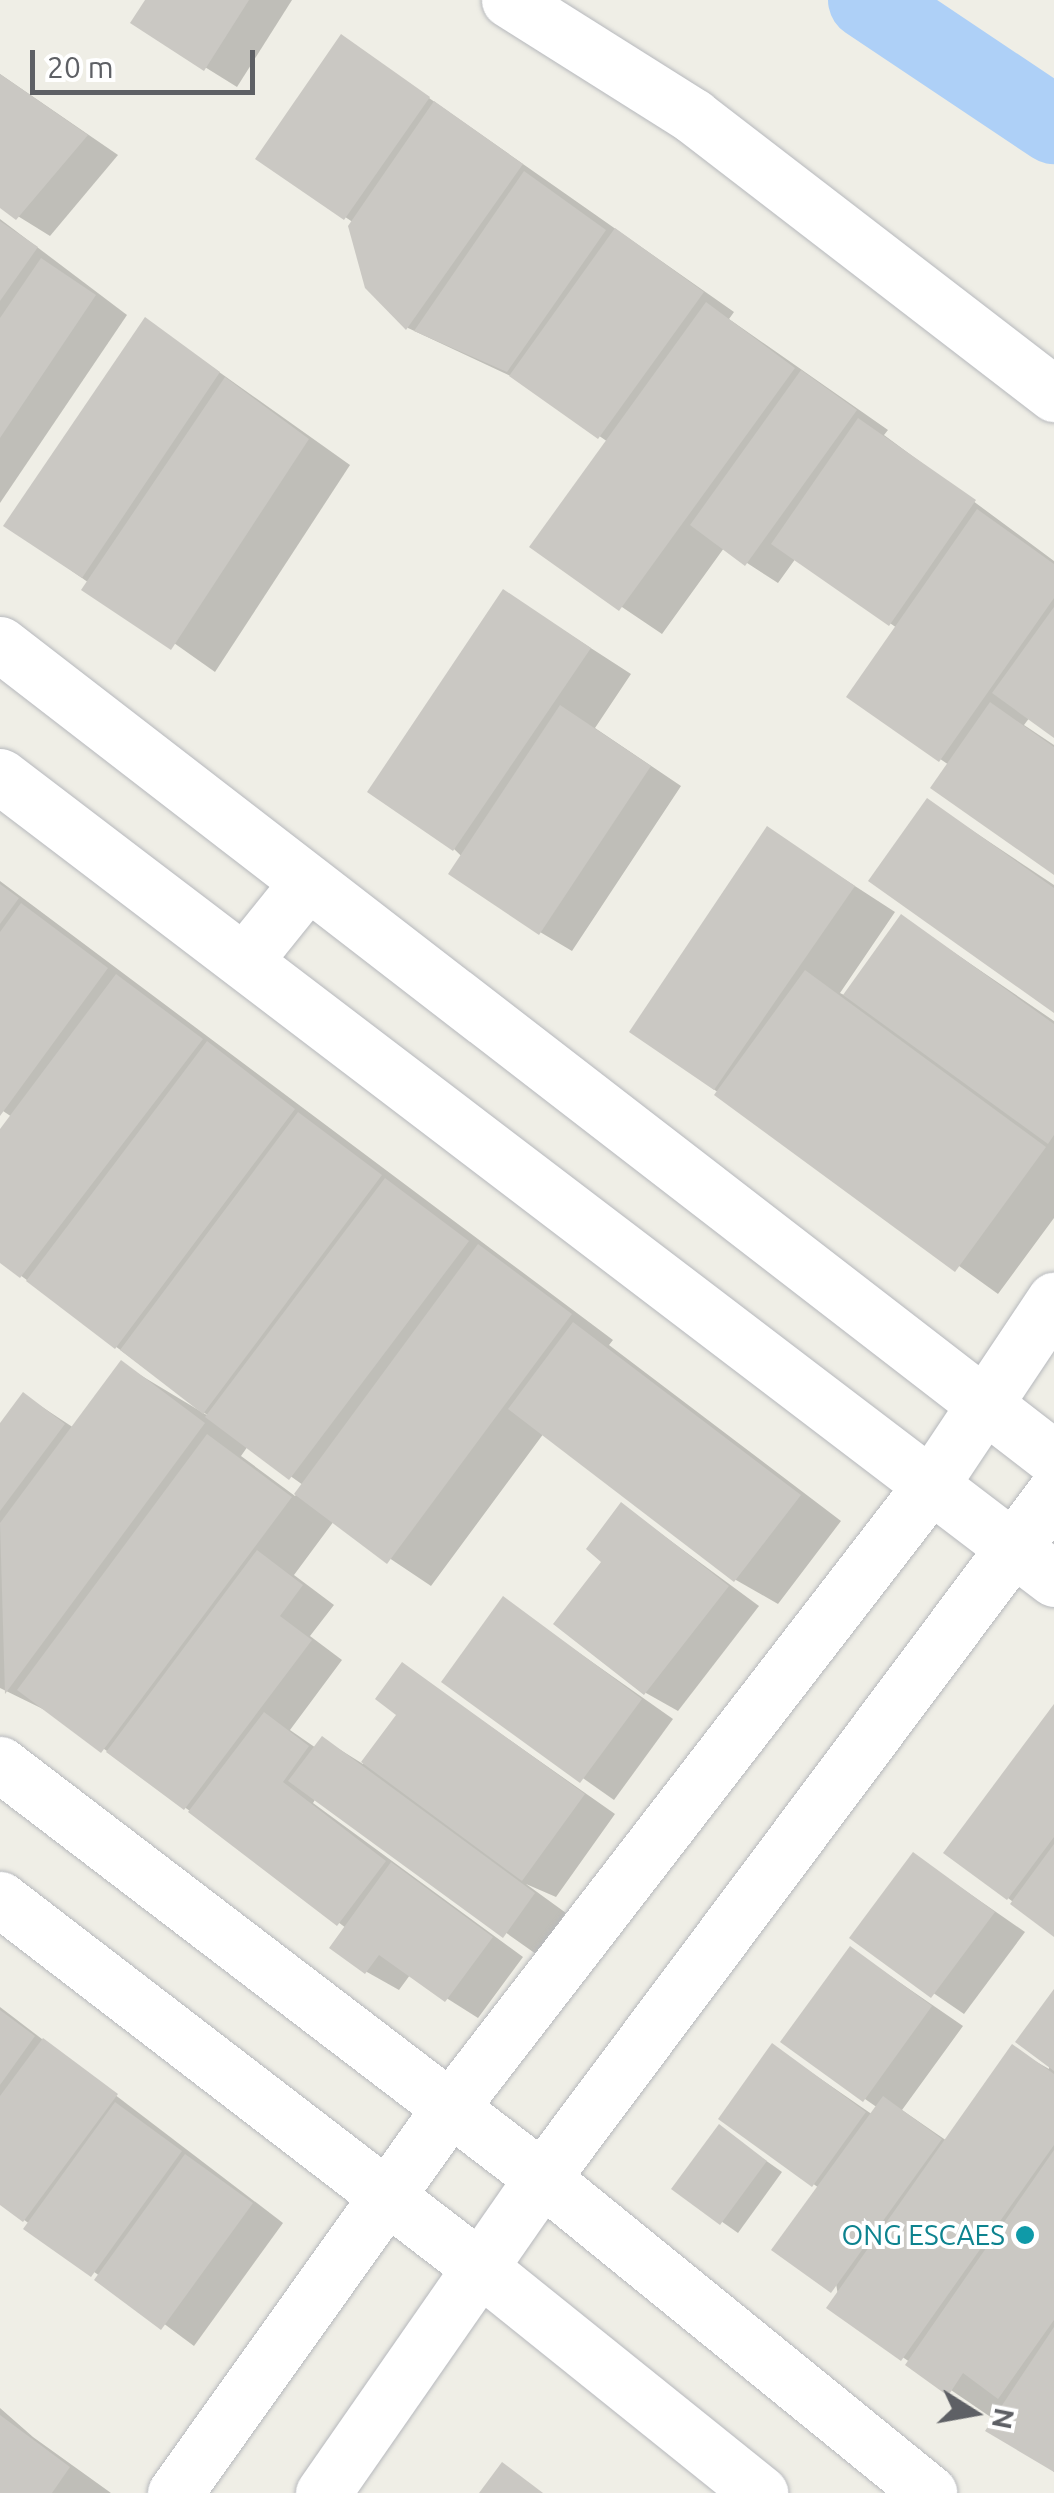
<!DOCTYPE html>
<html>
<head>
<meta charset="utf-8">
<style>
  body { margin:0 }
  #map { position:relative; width:1054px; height:2493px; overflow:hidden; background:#efeee6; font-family:Ubuntu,sans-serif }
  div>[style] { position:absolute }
  .shadow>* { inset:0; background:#0003 }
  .canal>* { height:78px; margin:-39px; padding:0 39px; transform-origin:39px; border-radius:39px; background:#aed0f7 }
  .building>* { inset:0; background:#cac8c3 }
  .roads { filter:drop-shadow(0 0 2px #b6b8bc) drop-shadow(0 0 2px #b6b8bc) }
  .minor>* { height:55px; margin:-27.5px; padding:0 27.5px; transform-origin:27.5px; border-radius:27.5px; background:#fff }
  .tertiary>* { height:55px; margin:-27.5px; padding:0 27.5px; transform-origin:27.5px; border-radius:27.5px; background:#fff }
  .dots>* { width:28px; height:28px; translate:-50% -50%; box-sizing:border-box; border:5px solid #fff; border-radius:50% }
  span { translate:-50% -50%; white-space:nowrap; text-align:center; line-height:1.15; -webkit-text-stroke:8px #fff; paint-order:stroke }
  .culture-label { font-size:28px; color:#0d838f }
  .right { translate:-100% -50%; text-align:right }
  .north { position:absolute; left:924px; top:2363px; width:100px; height:100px; -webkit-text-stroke:8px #fff; paint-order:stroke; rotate:101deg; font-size:28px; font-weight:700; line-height:40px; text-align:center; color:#5e6065 }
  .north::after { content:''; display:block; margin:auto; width:35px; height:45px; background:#5e6065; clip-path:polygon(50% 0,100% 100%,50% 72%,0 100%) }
  .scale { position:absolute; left:30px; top:50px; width:225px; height:45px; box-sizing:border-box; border:5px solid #5e6065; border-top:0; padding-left:12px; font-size:30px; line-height:35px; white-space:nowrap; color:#5e6065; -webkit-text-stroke:8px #fff; paint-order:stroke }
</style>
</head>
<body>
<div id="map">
  <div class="shadow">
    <div style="clip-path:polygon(148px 0,292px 0,237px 87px,134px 23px)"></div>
    <div style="clip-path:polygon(342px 37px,734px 312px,729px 319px,888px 430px,884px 435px,1054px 561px,1054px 735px,1030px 717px,1024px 725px,1054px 745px,1054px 872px,949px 765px,849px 697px,897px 628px,796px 558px,778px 583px,724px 548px,662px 634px,533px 547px,608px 442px,517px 379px,408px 328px,367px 286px,354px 223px,259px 158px)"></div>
    <div style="clip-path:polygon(0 74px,118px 155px,50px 236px,0 205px)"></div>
    <div style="clip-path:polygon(0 219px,127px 315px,0 503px)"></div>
    <div style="clip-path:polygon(146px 320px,350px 465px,215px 672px,7px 525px)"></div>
    <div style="clip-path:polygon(504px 592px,631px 674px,595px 728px,681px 786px,572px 951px,540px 932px,454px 849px)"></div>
    <div style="clip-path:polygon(928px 801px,1054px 885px,1054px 1010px)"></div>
    <div style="clip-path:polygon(767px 829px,895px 912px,840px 993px,846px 996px,902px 917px,1054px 1021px,1054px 1218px,998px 1294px,633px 1031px)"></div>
    <div style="clip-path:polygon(evenodd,0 881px,613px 1340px,609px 1345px,841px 1521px,778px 1604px,736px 1580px,544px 1433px,431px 1586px,334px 1521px,294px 1575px,334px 1605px,310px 1636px,342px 1660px,290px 1730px,316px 1748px,323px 1739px,363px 1764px,399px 1714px,403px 1665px,615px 1814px,556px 1897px,526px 1884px,566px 1913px,536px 1954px,316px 1798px,313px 1803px,523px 1957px,478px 2018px,410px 1975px,399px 1990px,367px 1972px,332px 1948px,346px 1928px,135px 1770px,51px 1713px,0 1688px,0 1427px,24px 1395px,74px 1428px,122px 1364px,210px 1417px,0 1260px,0 1133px,12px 1117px,0 1109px,0 881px,248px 1446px,303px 1485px,295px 1496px,241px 1456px,248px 1446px)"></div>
    <div style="clip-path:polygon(622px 1505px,759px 1606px,678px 1711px,646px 1693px,604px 1562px)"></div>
    <div style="clip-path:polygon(504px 1600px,673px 1719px,614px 1800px,445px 1681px)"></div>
    <div style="clip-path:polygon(1054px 1709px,1054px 1934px,1008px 1898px)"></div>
    <div style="clip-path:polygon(914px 1855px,1025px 1932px,964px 2014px,853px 1938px)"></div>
    <div style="clip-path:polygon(851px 1949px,963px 2026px,902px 2110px,947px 2141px,1012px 2048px,1049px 2069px,1054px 1993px,1054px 2472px,995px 2420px,829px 2307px,838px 2295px,819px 2188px,722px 2118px,773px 2046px,873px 2115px,878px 2108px,783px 2042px)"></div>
    <div style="clip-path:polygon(0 2007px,283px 2223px,194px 2346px,0 2202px)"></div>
    <div style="clip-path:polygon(719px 2127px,782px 2172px,738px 2233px,674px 2188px)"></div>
    <div style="clip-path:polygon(0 2408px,33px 2437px,111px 2493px,0 2493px)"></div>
  </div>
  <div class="canal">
    <div style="left:867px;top:0;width:225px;rotate:33.8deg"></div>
  </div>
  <div class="building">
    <div style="clip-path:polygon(145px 0,249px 0,204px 71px,130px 23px)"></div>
    <div style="clip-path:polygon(341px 34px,430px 97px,344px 220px,255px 159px)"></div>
    <div style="clip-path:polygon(0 74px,88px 135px,16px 220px,0 208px)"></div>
    <div style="clip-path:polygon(434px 101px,523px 164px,406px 330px,365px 288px,348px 226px)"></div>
    <div style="clip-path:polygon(524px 171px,606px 230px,507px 372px,414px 331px)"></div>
    <div style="clip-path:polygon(0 221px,38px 247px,0 301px)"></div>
    <div style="clip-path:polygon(615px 228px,704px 292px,598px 439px,509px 376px)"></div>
    <div style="clip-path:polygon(41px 258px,96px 295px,0 438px,0 318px)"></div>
    <div style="clip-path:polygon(706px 302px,795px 368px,619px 611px,529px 547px)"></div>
    <div style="clip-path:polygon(145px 317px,220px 372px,82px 578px,3px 526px)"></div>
    <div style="clip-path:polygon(801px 370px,857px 410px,745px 566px,690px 525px)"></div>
    <div style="clip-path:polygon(225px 377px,309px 439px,171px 650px,81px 590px)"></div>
    <div style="clip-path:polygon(858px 418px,976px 500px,889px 626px,771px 544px)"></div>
    <div style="clip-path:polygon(977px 509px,1054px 564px,1054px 598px,939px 762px,846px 697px)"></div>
    <div style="clip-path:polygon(503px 589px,591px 648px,453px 851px,367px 792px)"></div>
    <div style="clip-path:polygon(1054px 607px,1054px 738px,992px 693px)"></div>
    <div style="clip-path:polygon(990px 702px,1054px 747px,1054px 875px,930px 788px)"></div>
    <div style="clip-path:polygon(560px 705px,651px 766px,539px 935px,448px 874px)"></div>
    <div style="clip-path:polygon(927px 798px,1054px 888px,1054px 1013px,868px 881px)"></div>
    <div style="clip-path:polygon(767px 826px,855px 886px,714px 1090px,629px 1032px)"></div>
    <div style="clip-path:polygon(0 884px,19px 898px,0 924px)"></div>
    <div style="clip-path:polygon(21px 903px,108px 968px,0 1116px,0 932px)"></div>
    <div style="clip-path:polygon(901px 914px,1054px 1024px,1054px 1135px,1048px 1144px,843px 995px)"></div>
    <div style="clip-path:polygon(805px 970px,1046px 1147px,955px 1272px,714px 1095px)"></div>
    <div style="clip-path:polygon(116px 974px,203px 1039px,20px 1278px,0 1263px,0 1129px)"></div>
    <div style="clip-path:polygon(207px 1041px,295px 1109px,115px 1349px,26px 1281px)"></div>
    <div style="clip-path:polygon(298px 1112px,382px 1175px,203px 1414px,120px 1350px)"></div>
    <div style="clip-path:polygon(385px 1178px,469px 1241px,289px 1480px,205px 1417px)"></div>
    <div style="clip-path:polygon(478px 1244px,572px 1314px,387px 1564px,294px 1494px)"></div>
    <div style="clip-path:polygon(573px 1322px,801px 1495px,734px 1582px,508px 1409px)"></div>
    <div style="clip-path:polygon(121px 1360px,205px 1423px,5px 1694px,0 1523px)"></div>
    <div style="clip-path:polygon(23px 1392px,65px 1424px,0 1511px,0 1423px)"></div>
    <div style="clip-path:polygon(207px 1434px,292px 1497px,101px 1753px,17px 1690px)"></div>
    <div style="clip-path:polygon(621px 1502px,729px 1586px,644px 1695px,553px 1624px,601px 1562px,586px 1549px)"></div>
    <div style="clip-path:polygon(257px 1550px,303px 1585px,280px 1616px,312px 1640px,184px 1810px,106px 1752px)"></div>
    <div style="clip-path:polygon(503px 1596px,642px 1699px,580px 1783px,441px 1682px)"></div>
    <div style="clip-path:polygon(402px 1662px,585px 1794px,522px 1881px,361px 1762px,396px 1715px,375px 1699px)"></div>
    <div style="clip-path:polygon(1054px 1704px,1054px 1837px,1007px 1900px,943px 1853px)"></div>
    <div style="clip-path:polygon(264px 1712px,309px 1746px,283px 1782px,386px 1861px,337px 1926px,188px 1812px)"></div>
    <div style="clip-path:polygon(322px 1736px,535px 1893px,503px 1938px,288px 1781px)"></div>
    <div style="clip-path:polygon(1054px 1844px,1054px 1937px,1010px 1904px)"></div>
    <div style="clip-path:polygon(913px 1852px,995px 1912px,931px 1998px,849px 1938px)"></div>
    <div style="clip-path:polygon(391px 1862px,493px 1937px,445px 2002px,379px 1955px,365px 1974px,329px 1948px)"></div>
    <div style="clip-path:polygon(850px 1946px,932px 2006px,863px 2102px,780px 2042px)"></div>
    <div style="clip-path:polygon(1054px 1989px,1054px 2071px,1015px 2042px)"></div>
    <div style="clip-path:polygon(0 2010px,35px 2036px,0 2085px)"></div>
    <div style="clip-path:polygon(43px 2038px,118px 2094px,23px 2222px,0 2205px,0 2096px)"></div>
    <div style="clip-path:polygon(772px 2043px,866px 2112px,812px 2187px,718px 2119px)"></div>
    <div style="clip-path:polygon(1012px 2044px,1054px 2074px,1054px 2145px,901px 2361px,826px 2308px)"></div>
    <div style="clip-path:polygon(883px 2096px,942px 2139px,831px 2293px,771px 2250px)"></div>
    <div style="clip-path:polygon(115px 2102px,182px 2151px,91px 2277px,23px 2229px)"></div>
    <div style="clip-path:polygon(719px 2124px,767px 2161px,720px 2225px,671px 2189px)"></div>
    <div style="clip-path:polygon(1054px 2150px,1054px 2320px,998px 2399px,963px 2373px,948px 2396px,905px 2365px)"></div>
    <div style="clip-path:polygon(185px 2154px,253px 2203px,161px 2330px,94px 2280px)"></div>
    <div style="clip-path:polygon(1054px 2327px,1054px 2472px,985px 2431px)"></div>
    <div style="clip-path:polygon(0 2415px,70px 2467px,52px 2493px,0 2493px)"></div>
    <div style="clip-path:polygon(502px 2462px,543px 2493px,479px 2493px)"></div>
  </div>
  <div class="roads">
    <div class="minor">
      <div style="left:509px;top:0;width:218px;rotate:32.2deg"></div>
      <div style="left:693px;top:116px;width:456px;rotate:37.6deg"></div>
      <div style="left:244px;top:961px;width:100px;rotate:-51.1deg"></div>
      <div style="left:175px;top:2493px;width:473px;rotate:-54.5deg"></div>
      <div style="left:450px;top:2108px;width:786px;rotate:-52.34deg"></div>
      <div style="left:930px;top:1486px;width:224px;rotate:-56.3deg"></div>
      <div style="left:323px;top:2493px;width:384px;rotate:-55.2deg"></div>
      <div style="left:542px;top:2178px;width:855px;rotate:-53.22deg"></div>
    </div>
    <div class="tertiary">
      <div style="left:0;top:644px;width:1332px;rotate:37.68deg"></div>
      <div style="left:0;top:776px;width:1325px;rotate:37.3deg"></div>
      <div style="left:0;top:1764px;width:682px;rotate:37.37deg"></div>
      <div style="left:542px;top:2178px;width:499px;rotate:39.1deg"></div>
      <div style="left:0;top:1899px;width:604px;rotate:37.53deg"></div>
      <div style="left:479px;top:2267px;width:361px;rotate:38.8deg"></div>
    </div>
  </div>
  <div class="dots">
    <div style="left:1025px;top:2235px;background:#0f9aa8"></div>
  </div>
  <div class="culture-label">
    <span class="right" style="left:1005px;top:2235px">ONG ESCAES</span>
  </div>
  <div class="north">N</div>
  <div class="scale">20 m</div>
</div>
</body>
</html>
